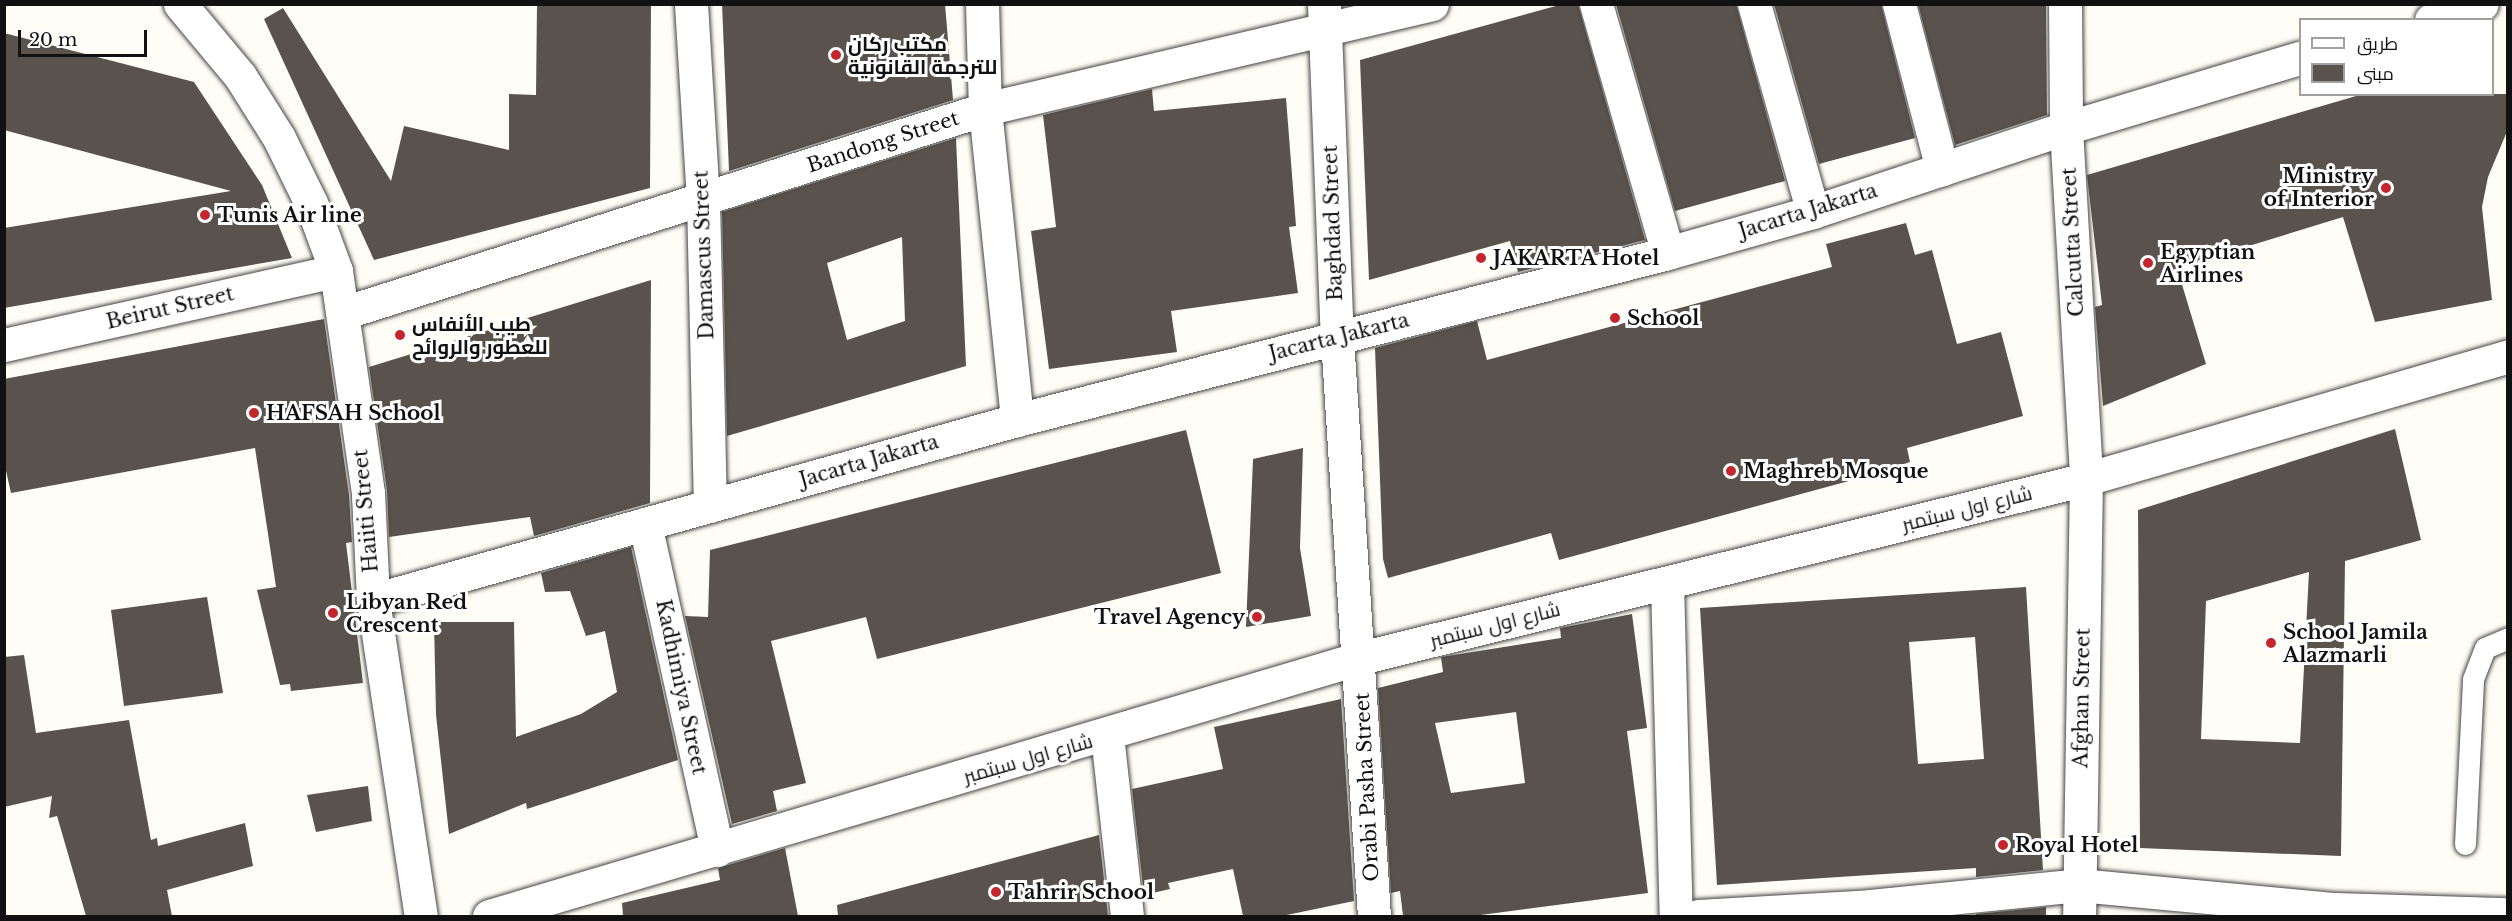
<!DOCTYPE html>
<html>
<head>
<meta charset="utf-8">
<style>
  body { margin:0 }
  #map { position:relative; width:2512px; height:921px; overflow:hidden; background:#fffdf5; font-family:"Libre Baskerville",Cairo,serif }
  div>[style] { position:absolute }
  .building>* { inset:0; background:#5a524d }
  .roads { filter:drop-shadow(0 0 2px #444) drop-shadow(0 0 2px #444) }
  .service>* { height:21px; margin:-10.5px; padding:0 10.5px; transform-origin:10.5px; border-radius:10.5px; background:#fff }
  .minor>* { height:33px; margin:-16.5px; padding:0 16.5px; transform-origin:16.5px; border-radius:16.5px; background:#fff }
  .tertiary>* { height:33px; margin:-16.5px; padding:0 16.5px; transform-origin:16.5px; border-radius:16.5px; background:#fff }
  .dots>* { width:16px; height:16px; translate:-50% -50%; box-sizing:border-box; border:3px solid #fff; border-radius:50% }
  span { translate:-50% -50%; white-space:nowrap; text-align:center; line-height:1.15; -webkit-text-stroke:6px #fff; paint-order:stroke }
  .poi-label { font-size:20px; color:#111; font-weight:700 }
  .left { translate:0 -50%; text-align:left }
  .right { translate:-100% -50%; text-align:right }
  .street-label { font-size:20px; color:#111 }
  .frame { position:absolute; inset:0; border:6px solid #111; pointer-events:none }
  .legend { position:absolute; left:2299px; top:18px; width:195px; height:78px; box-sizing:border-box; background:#fff; border:2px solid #a0a0a0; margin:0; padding:8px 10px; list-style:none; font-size:18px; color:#111 }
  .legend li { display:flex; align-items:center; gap:12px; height:30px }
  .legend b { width:30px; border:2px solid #a0a0a0 }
  .scale { position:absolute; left:18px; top:30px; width:129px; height:27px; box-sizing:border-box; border:3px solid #111; border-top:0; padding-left:8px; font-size:18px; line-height:21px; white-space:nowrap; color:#111; -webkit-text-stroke:4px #fff; paint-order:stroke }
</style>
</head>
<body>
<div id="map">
  <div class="building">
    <div style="clip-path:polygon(537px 4px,651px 4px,650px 188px,374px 260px,264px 19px,283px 8px,391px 181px,404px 126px,509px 150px,509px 94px,536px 95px)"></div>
    <div style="clip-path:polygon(722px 4px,945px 4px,953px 100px,729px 171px)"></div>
    <div style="clip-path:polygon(1563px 4px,1578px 4px,1645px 240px,1518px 272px,1510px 241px,1369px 280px,1360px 60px)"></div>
    <div style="clip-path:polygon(1616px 4px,1736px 4px,1785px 181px,1675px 211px)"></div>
    <div style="clip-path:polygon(1774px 4px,1881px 4px,1915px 138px,1819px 164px)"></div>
    <div style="clip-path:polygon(1918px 4px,2046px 4px,2047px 115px,1955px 145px)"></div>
    <div style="clip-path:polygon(4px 33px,194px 82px,262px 185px,292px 258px,4px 308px,4px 228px,231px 191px,4px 130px)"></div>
    <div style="clip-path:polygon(1152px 89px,1154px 111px,1286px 98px,1296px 226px,1289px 227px,1298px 293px,1171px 311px,1177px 352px,1049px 369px,1031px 231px,1056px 227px,1043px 115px)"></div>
    <div style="clip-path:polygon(2363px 94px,2508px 94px,2508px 129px,2488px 177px,2482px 207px,2492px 300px,2375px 322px,2343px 217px,2177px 268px,2206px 364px,2103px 406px,2095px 307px,2102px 305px,2087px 175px)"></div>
    <div style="clip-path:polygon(evenodd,956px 138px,966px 366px,727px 436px,722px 212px,956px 138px,902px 237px,905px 321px,847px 340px,827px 263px,902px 237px)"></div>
    <div style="clip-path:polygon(1906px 223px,1915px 255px,1932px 250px,1957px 344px,2001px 332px,2023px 416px,1907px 448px,1910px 462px,1871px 475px,1559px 560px,1551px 533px,1388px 578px,1383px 559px,1375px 348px,1477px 321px,1487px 360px,1832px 267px,1826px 244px)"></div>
    <div style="clip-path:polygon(651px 280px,650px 503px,534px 536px,530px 517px,389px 537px,387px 490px,369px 367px)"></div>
    <div style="clip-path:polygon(324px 319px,349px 495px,352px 542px,346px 543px,363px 683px,291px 691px,290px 684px,280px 685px,257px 590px,276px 587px,255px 448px,11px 493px,4px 462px,4px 379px)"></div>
    <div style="clip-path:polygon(evenodd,2395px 429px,2421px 540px,2345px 561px,2341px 856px,2140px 848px,2138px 510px,2395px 429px,2309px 572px,2300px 743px,2201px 739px,2206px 601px,2309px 572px)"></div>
    <div style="clip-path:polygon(1186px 430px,1221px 573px,877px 659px,866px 617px,771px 641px,806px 783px,773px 791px,777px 811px,732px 824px,685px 616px,708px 617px,710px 550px)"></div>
    <div style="clip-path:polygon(1303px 448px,1300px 548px,1311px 616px,1246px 627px,1253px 459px)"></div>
    <div style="clip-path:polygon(631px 547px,678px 760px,527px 809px,526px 803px,449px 834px,436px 715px,434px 622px,514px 622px,516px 737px,581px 714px,617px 692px,605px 631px,586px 636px,570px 591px,545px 592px,541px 573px)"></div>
    <div style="clip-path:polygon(evenodd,2026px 587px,2043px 870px,1976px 877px,1976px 868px,1717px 885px,1700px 608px,2026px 587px,1975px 637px,1984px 759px,1918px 764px,1909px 642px,1975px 637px)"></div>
    <div style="clip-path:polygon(207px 597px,223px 693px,124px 706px,111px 610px)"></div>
    <div style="clip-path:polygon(evenodd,1632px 614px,1647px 728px,1627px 731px,1648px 893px,1473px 916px,1403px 916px,1400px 891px,1391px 893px,1378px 688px,1443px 672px,1441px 657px,1561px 638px,1560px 628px,1632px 614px,1516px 712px,1525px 783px,1451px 793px,1435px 723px,1516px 712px)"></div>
    <div style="clip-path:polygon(24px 655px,36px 733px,129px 720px,151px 840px,157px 838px,158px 846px,245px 823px,253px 866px,167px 890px,172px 916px,86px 916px,57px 816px,49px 818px,52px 796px,4px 807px,4px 657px)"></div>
    <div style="clip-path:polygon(1341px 699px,1354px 901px,1282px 916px,1243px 916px,1233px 869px,1168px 883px,1170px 889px,1144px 895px,1132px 789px,1223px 769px,1214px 727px)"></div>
    <div style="clip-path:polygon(368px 786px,372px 821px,316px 832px,307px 795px)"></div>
    <div style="clip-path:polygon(1099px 835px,1108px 916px,838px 916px,837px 905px)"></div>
    <div style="clip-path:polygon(785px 848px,798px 916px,623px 916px,622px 903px,720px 880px,718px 868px)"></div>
    <div style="clip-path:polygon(2046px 907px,2046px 916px,1976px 916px,1976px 914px)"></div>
  </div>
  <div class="roads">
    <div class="service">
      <div style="left:2465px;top:844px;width:165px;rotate:-87.2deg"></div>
      <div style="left:2473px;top:679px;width:33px;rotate:-69deg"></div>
      <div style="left:2485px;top:648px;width:25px;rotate:-23deg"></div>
    </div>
    <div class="minor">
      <div style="left:691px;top:4px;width:196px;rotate:86.5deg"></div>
      <div style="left:703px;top:200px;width:306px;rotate:88.7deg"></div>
      <div style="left:982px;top:4px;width:105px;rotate:88.4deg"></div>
      <div style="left:985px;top:109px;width:313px;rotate:84.1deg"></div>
      <div style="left:1324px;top:4px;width:334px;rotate:87.8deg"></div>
      <div style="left:1337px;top:338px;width:579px;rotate:86.34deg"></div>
      <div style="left:1596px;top:4px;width:259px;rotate:73.9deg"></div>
      <div style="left:1754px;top:4px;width:216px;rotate:74.2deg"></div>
      <div style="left:1899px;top:4px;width:171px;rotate:75.4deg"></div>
      <div style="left:2065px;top:4px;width:124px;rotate:89.5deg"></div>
      <div style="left:2066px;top:128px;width:352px;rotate:86.7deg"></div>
      <div style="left:2086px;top:479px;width:437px;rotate:90.9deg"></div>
      <div style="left:2431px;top:20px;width:53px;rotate:-17.4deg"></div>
      <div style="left:343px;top:313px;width:674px;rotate:-17.63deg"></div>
      <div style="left:985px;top:109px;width:459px;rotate:-13.2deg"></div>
      <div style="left:4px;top:345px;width:340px;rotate:-12.6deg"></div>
      <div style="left:645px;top:524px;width:334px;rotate:77.5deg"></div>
      <div style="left:1667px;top:583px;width:333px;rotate:88.5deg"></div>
      <div style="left:373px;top:600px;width:669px;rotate:-15.62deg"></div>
      <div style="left:1017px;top:420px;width:672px;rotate:-14.39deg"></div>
      <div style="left:1668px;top:253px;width:151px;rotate:-15.8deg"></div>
      <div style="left:1813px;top:212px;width:267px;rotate:-18.4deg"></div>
      <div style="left:2066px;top:128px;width:244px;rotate:-16.7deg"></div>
      <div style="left:1107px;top:735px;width:182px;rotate:83.7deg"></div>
      <div style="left:489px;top:916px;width:908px;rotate:-16.5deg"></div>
      <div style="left:1360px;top:658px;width:748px;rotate:-13.85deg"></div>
      <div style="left:2086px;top:479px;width:440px;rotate:-16.2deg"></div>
      <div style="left:1698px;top:916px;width:172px;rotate:-3.3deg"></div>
      <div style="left:1870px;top:906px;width:210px;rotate:-5.7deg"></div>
      <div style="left:2079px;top:885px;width:257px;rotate:5.4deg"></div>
      <div style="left:2335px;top:909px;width:173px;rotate:1.7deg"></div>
    </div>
    <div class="tertiary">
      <div style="left:180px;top:4px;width:94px;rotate:50.2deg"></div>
      <div style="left:240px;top:76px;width:73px;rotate:57.8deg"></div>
      <div style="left:279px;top:138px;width:72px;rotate:63.8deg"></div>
      <div style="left:311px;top:203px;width:72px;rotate:69.8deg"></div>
      <div style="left:336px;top:271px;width:224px;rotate:81.8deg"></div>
      <div style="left:368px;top:493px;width:107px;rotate:87.3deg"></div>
      <div style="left:373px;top:600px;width:320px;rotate:81.4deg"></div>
    </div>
  </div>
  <div class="dots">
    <div style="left:836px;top:55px;background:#c4262e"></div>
    <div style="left:2386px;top:188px;background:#c4262e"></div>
    <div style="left:205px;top:215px;background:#c4262e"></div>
    <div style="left:1481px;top:258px;background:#c4262e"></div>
    <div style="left:2148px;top:263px;background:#c4262e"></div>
    <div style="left:1615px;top:318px;background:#c4262e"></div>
    <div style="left:400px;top:335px;background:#c4262e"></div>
    <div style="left:254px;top:413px;background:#c4262e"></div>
    <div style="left:1731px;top:471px;background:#c4262e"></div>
    <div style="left:333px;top:613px;background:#c4262e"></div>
    <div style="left:1257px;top:617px;background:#c4262e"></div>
    <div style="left:2271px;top:643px;background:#c4262e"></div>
    <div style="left:2003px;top:845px;background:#c4262e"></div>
    <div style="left:996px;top:892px;background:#c4262e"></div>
  </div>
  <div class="poi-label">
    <span class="left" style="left:848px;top:56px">مكتب ركان<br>للترجمة القانونية</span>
    <span class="right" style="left:2374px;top:188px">Ministry<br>of Interior</span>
    <span class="left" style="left:217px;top:215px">Tunis Air line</span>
    <span class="left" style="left:2160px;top:264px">Egyptian<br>Airlines</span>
    <span class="left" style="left:1493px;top:258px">JAKARTA Hotel</span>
    <span class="left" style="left:1627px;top:318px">School</span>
    <span class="left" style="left:412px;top:336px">طيب الأنفاس<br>للعطور والروائح</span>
    <span class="left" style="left:266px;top:413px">HAFSAH School</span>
    <span class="left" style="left:1743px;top:471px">Maghreb Mosque</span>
    <span class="left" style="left:346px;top:614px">Libyan Red<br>Crescent</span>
    <span class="right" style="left:1245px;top:617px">Travel Agency</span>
    <span class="left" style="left:2283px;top:644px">School Jamila<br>Alazmarli</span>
    <span class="left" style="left:2015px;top:845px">Royal Hotel</span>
    <span class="left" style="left:1008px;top:892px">Tahrir School</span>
  </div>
  <div class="street-label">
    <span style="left:883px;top:142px;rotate:-18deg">Bandong Street</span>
    <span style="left:1808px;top:211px;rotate:-17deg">Jacarta Jakarta</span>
    <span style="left:1333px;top:223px;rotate:-92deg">Baghdad Street</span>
    <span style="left:2073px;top:242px;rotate:-93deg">Calcutta Street</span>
    <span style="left:704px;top:255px;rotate:-92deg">Damascus Street</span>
    <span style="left:170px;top:308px;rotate:-13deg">Beirut Street</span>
    <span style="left:1339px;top:337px;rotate:-14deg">Jacarta Jakarta</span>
    <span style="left:869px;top:461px;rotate:-16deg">Jacarta Jakarta</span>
    <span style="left:1967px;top:509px;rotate:-14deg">شارع اول سبتمبر</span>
    <span style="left:366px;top:511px;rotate:-95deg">Haiiti Street</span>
    <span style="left:1495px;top:625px;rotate:-14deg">شارع اول سبتمبر</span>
    <span style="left:681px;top:687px;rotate:78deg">Kadhimiya Street</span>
    <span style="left:2082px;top:698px;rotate:-89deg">Afghan Street</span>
    <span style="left:1028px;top:759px;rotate:-16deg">شارع اول سبتمبر</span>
    <span style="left:1367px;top:787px;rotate:-93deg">Orabi Pasha Street</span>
  </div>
  <div class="frame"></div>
  <ul class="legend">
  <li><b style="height:8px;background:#fff"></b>طريق</li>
  <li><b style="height:16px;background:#5a524d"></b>مبنى</li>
  </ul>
  <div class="scale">20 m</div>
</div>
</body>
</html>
